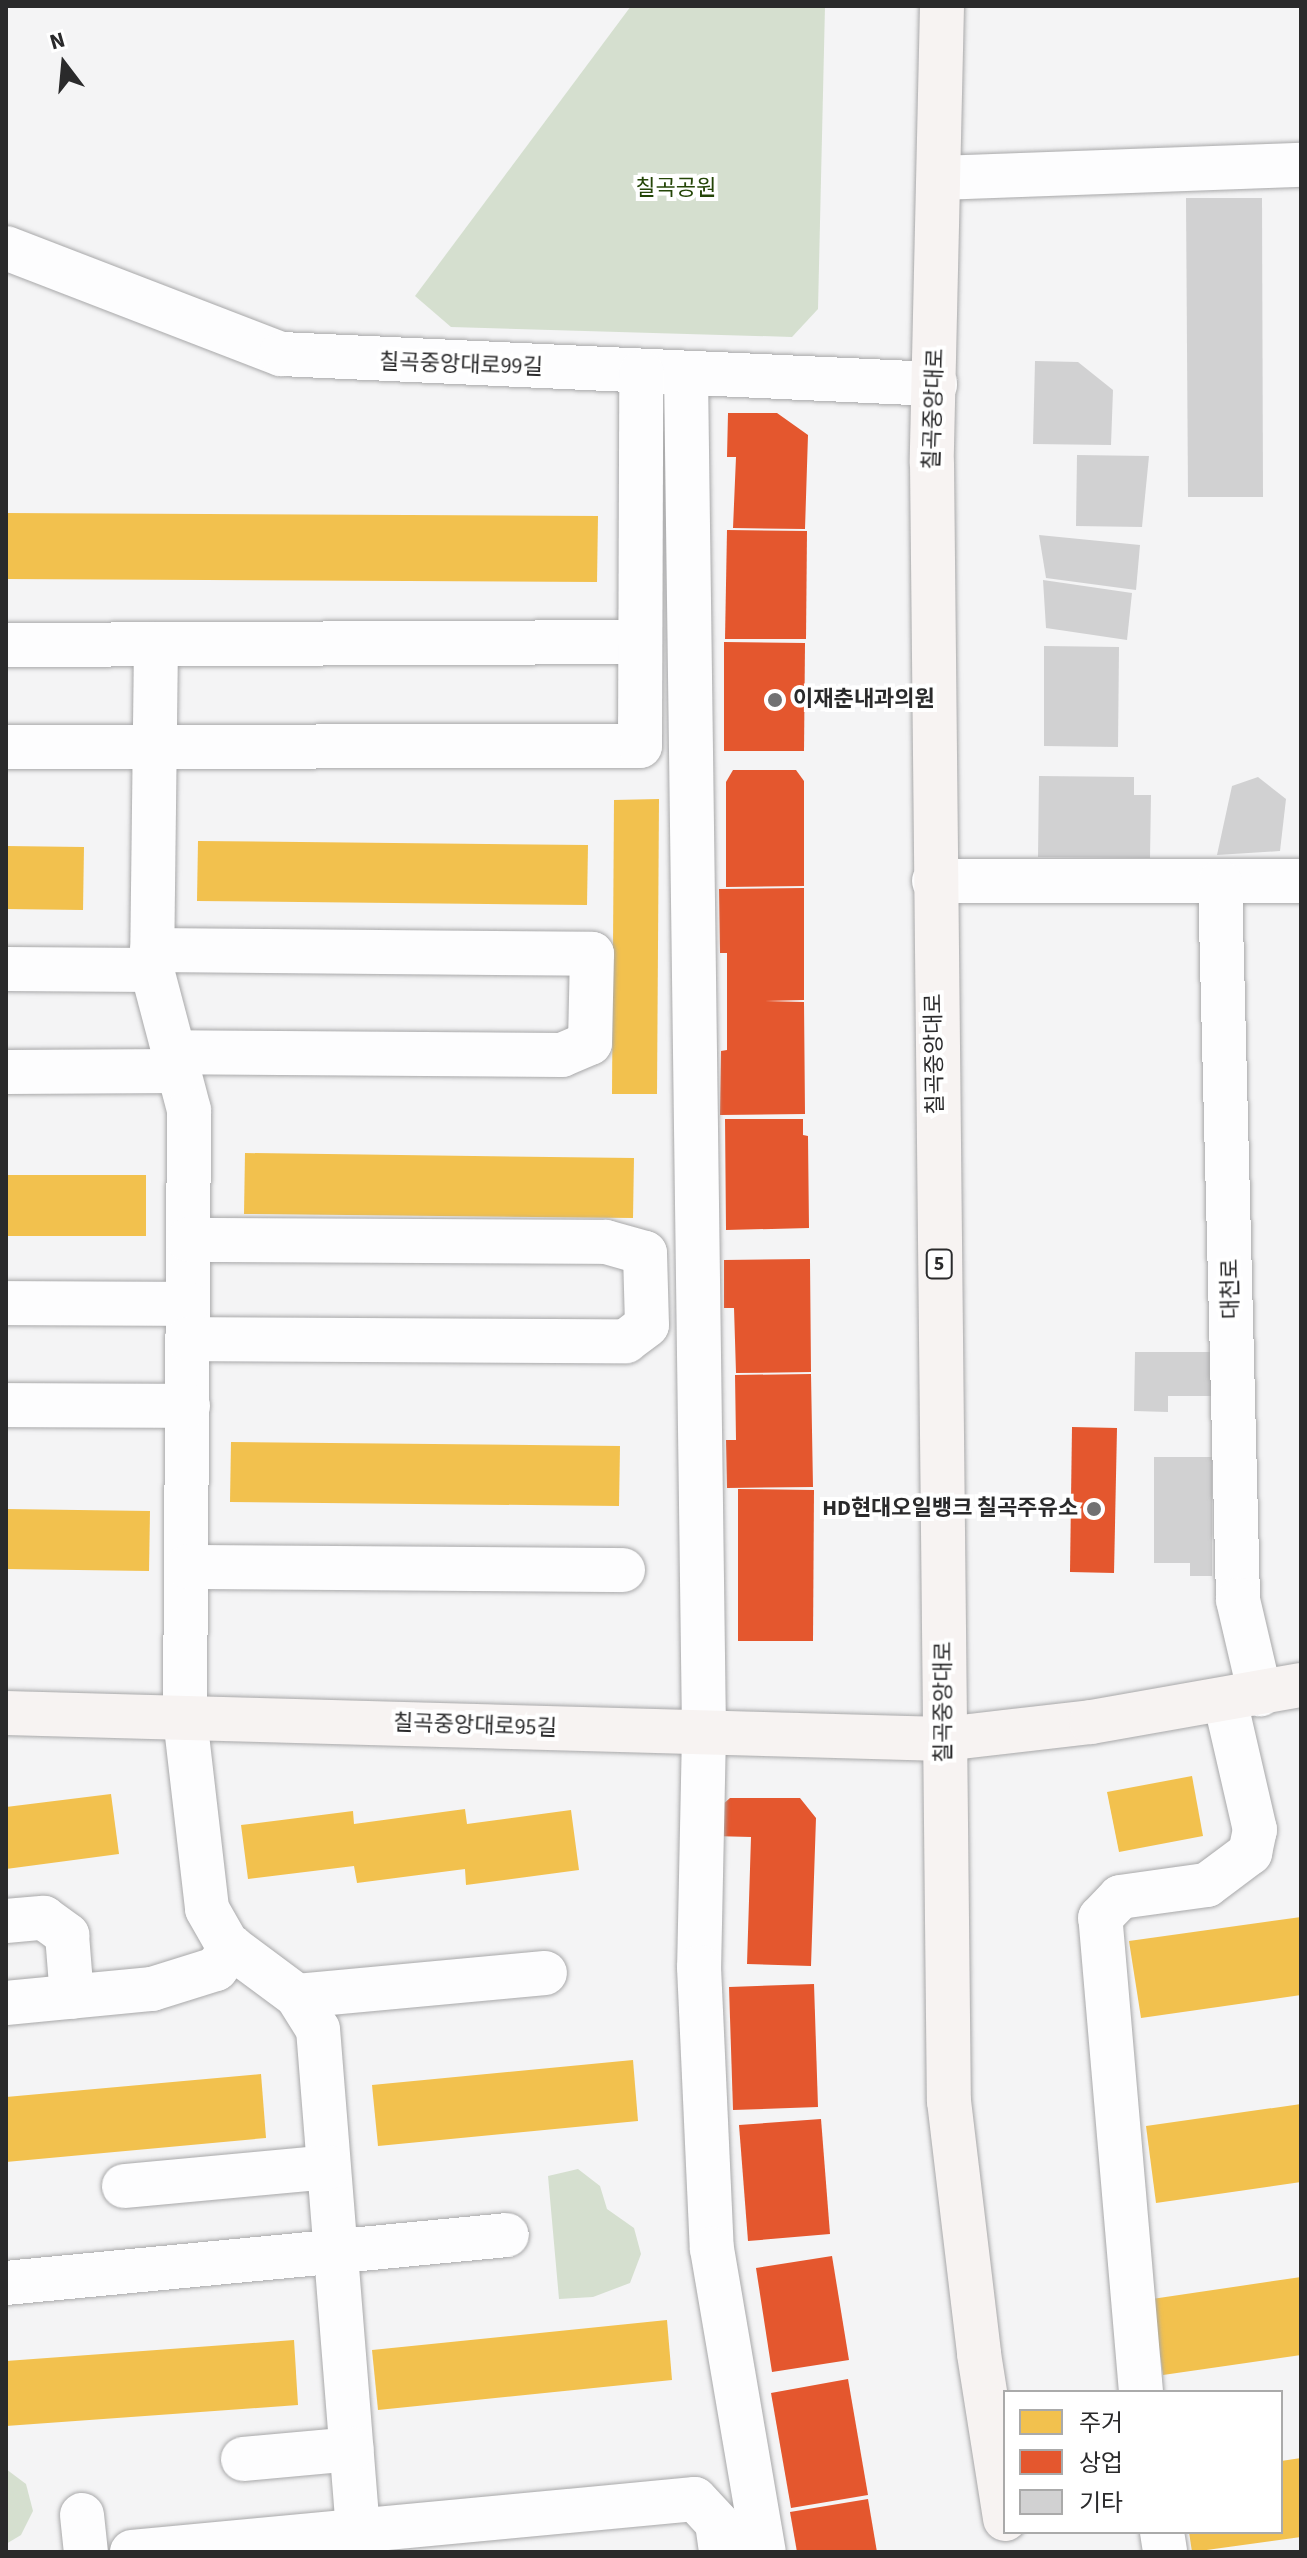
<!DOCTYPE html>
<html>
<head>
<meta charset="utf-8">
<style>
  body { margin:0 }
  #map { position:relative; width:1307px; height:2558px; overflow:hidden; background:#f4f4f5; font-family:"Source Sans 3","Noto Sans KR",sans-serif }
  div>[style] { position:absolute }
  .green>* { inset:0; background:#d5dfcf }
  .homes>* { inset:0; background:#f2c14e }
  .shops>* { inset:0; background:#e4572e }
  .building>* { inset:0; background:#d1d1d2 }
  .roads { filter:drop-shadow(0 0 2px #a8a8a9) drop-shadow(0 0 2px #a8a8a9) }
  .minor>* { height:44px; margin:-22px; padding:0 22px; transform-origin:22px; border-radius:22px; background:#fdfdfe }
  .major>* { height:44px; margin:-22px; padding:0 22px; transform-origin:22px; border-radius:22px; background:#f7f3f2 }
  .dots>* { width:22px; height:22px; translate:-50% -50%; box-sizing:border-box; border:4px solid #fff; border-radius:50% }
  span { translate:-50% -50%; white-space:nowrap; text-align:center; line-height:1.15; -webkit-text-stroke:8px #fff; paint-order:stroke }
  .shield-label span { padding:2px 6px; background:#fff; border:2px solid; border-radius:6px; -webkit-text-stroke-width:0 }
  .shield-label { font-size:20px; color:#2a2a2b; font-weight:700 }
  .park-label { font-size:22px; color:#244507 }
  .street-label { font-size:22px; color:#2a2a2b }
  .poi-label { font-size:22px; color:#2a2a2b; font-weight:700 }
  .left { translate:0 -50%; text-align:left }
  .right { translate:-100% -50%; text-align:right }
  .frame { position:absolute; inset:0; border:8px solid #2a2a2b; pointer-events:none }
  .legend { position:absolute; left:1003px; top:2390px; width:280px; height:144px; box-sizing:border-box; background:#fff; border:2px solid #aaa; margin:0; padding:10px 14px; list-style:none; font-size:24px; color:#2a2a2b }
  .legend li { display:flex; align-items:center; gap:16px; height:40px }
  .legend b { width:40px; border:2px solid #aaa }
  .north { position:absolute; left:24px; top:24px; width:80px; height:80px; -webkit-text-stroke:6px #fff; paint-order:stroke; rotate:344deg; font-size:22px; font-weight:700; line-height:32px; text-align:center; color:#2a2a2b }
  .north::after { content:''; display:block; margin:auto; width:28px; height:36px; background:#2a2a2b; clip-path:polygon(50% 0,100% 100%,50% 72%,0 100%) }
</style>
</head>
<body>
<div id="map">
  <div class="green">
    <div style="clip-path:polygon(631px 6px,825px 6px,818px 309px,792px 337px,451px 327px,415px 296px)"></div>
    <div style="clip-path:polygon(578px 2169px,600px 2186px,607px 2209px,634px 2228px,641px 2254px,630px 2283px,593px 2297px,559px 2299px,548px 2176px)"></div>
    <div style="clip-path:polygon(6px 2469px,26px 2484px,33px 2511px,21px 2535px,6px 2544px)"></div>
  </div>
  <div class="homes">
    <div style="clip-path:polygon(6px 513px,598px 516px,597px 582px,6px 579px)"></div>
    <div style="clip-path:polygon(659px 799px,657px 1094px,612px 1094px,614px 800px)"></div>
    <div style="clip-path:polygon(198px 841px,588px 845px,587px 905px,197px 901px)"></div>
    <div style="clip-path:polygon(6px 846px,84px 847px,83px 910px,6px 909px)"></div>
    <div style="clip-path:polygon(245px 1153px,634px 1158px,633px 1218px,244px 1214px)"></div>
    <div style="clip-path:polygon(6px 1175px,146px 1175px,146px 1236px,6px 1236px)"></div>
    <div style="clip-path:polygon(231px 1442px,620px 1446px,619px 1506px,230px 1502px)"></div>
    <div style="clip-path:polygon(6px 1509px,150px 1511px,149px 1571px,6px 1569px)"></div>
    <div style="clip-path:polygon(1192px 1776px,1203px 1836px,1119px 1852px,1107px 1792px)"></div>
    <div style="clip-path:polygon(111px 1794px,119px 1854px,6px 1869px,6px 1807px)"></div>
    <div style="clip-path:polygon(465px 1809px,467px 1824px,571px 1810px,579px 1870px,466px 1885px,465px 1869px,357px 1883px,354px 1866px,248px 1879px,241px 1825px,353px 1811px,354px 1824px)"></div>
    <div style="clip-path:polygon(1301px 1917px,1301px 1995px,1141px 2018px,1129px 1941px)"></div>
    <div style="clip-path:polygon(633px 2060px,638px 2121px,378px 2146px,372px 2085px)"></div>
    <div style="clip-path:polygon(261px 2074px,266px 2138px,6px 2162px,6px 2097px)"></div>
    <div style="clip-path:polygon(1301px 2104px,1301px 2182px,1156px 2203px,1146px 2126px)"></div>
    <div style="clip-path:polygon(1301px 2277px,1301px 2355px,1163px 2375px,1152px 2299px)"></div>
    <div style="clip-path:polygon(667px 2320px,672px 2380px,378px 2410px,372px 2350px)"></div>
    <div style="clip-path:polygon(294px 2340px,298px 2405px,6px 2426px,6px 2361px)"></div>
    <div style="clip-path:polygon(1301px 2458px,1301px 2537px,1192px 2552px,1189px 2532px,1281px 2532px,1281px 2461px)"></div>
  </div>
  <div class="shops">
    <div style="clip-path:polygon(728px 413px,777px 413px,808px 435px,805px 529px,733px 528px,736px 457px,727px 457px)"></div>
    <div style="clip-path:polygon(727px 530px,807px 531px,806px 639px,725px 639px)"></div>
    <div style="clip-path:polygon(724px 642px,805px 643px,804px 751px,724px 751px)"></div>
    <div style="clip-path:polygon(733px 770px,796px 770px,804px 781px,804px 886px,726px 887px,726px 782px)"></div>
    <div style="clip-path:polygon(804px 888px,804px 1000px,765px 1001px,804px 1002px,805px 1114px,720px 1115px,721px 1051px,727px 1050px,727px 953px,720px 953px,719px 889px)"></div>
    <div style="clip-path:polygon(725px 1119px,803px 1119px,803px 1135px,808px 1136px,809px 1228px,726px 1230px)"></div>
    <div style="clip-path:polygon(810px 1259px,811px 1372px,736px 1373px,734px 1308px,724px 1308px,724px 1260px)"></div>
    <div style="clip-path:polygon(811px 1374px,813px 1487px,727px 1488px,726px 1440px,736px 1440px,735px 1375px)"></div>
    <div style="clip-path:polygon(1072px 1427px,1117px 1428px,1114px 1573px,1070px 1572px)"></div>
    <div style="clip-path:polygon(738px 1489px,814px 1490px,813px 1641px,738px 1641px)"></div>
    <div style="clip-path:polygon(730px 1798px,800px 1798px,816px 1818px,811px 1966px,747px 1964px,751px 1837px,713px 1836px,713px 1813px)"></div>
    <div style="clip-path:polygon(814px 1984px,818px 2107px,733px 2110px,729px 1987px)"></div>
    <div style="clip-path:polygon(821px 2119px,830px 2234px,748px 2241px,739px 2125px)"></div>
    <div style="clip-path:polygon(832px 2256px,849px 2360px,772px 2372px,756px 2268px)"></div>
    <div style="clip-path:polygon(848px 2379px,868px 2495px,791px 2508px,771px 2393px)"></div>
    <div style="clip-path:polygon(868px 2499px,877px 2552px,797px 2552px,790px 2512px)"></div>
  </div>
  <div class="building">
    <div style="clip-path:polygon(1186px 198px,1262px 198px,1263px 497px,1188px 497px)"></div>
    <div style="clip-path:polygon(1035px 361px,1078px 362px,1113px 390px,1111px 445px,1033px 444px)"></div>
    <div style="clip-path:polygon(1077px 455px,1149px 456px,1142px 527px,1076px 526px)"></div>
    <div style="clip-path:polygon(1039px 535px,1140px 545px,1136px 590px,1046px 578px)"></div>
    <div style="clip-path:polygon(1043px 580px,1132px 593px,1127px 640px,1046px 628px)"></div>
    <div style="clip-path:polygon(1044px 646px,1119px 647px,1118px 747px,1044px 746px)"></div>
    <div style="clip-path:polygon(1039px 776px,1134px 777px,1134px 795px,1151px 795px,1150px 858px,1038px 857px)"></div>
    <div style="clip-path:polygon(1258px 777px,1286px 799px,1280px 851px,1217px 855px,1232px 786px)"></div>
    <div style="clip-path:polygon(1135px 1352px,1214px 1352px,1214px 1396px,1168px 1396px,1168px 1412px,1134px 1411px)"></div>
    <div style="clip-path:polygon(1154px 1457px,1212px 1457px,1212px 1576px,1190px 1576px,1190px 1563px,1154px 1563px)"></div>
  </div>
  <div class="roads">
    <div class="minor">
      <div style="left:940px;top:178px;width:361px;rotate:-2.1deg"></div>
      <div style="left:6px;top:248px;width:295px;rotate:21.1deg"></div>
      <div style="left:281px;top:354px;width:655px;rotate:2.63deg"></div>
      <div style="left:686px;top:374px;width:1359px;rotate:89.24deg"></div>
      <div style="left:704px;top:1733px;width:234px;rotate:91.2deg"></div>
      <div style="left:699px;top:1967px;width:282px;rotate:87.4deg"></div>
      <div style="left:712px;top:2249px;width:307px;rotate:80.3deg"></div>
      <div style="left:156px;top:644px;width:326px;rotate:90.7deg"></div>
      <div style="left:152px;top:970px;width:145px;rotate:75.2deg"></div>
      <div style="left:189px;top:1110px;width:608px;rotate:90.38deg"></div>
      <div style="left:185px;top:1718px;width:192px;rotate:83.4deg"></div>
      <div style="left:207px;top:1909px;width:40px;rotate:60.3deg"></div>
      <div style="left:227px;top:1944px;width:87px;rotate:36.6deg"></div>
      <div style="left:297px;top:1996px;width:39px;rotate:58deg"></div>
      <div style="left:318px;top:2029px;width:503px;rotate:85.44deg"></div>
      <div style="left:358px;top:2530px;width:23px;rotate:72deg"></div>
      <div style="left:6px;top:645px;width:634px;rotate:-0.27deg"></div>
      <div style="left:6px;top:747px;width:634px;rotate:-0.09deg"></div>
      <div style="left:640px;top:746px;width:374px;rotate:-89.8deg"></div>
      <div style="left:934px;top:881px;width:367px"></div>
      <div style="left:1220px;top:882px;width:718px;rotate:88.56deg"></div>
      <div style="left:1238px;top:1600px;width:97px;rotate:76.8deg"></div>
      <div style="left:152px;top:950px;width:440px;rotate:0.5deg"></div>
      <div style="left:592px;top:954px;width:89px;rotate:91.3deg"></div>
      <div style="left:590px;top:1043px;width:30px;rotate:157deg"></div>
      <div style="left:562px;top:1055px;width:388px;rotate:-179.6deg"></div>
      <div style="left:6px;top:969px;width:146px;rotate:0.4deg"></div>
      <div style="left:6px;top:1072px;width:173px;rotate:-0.3deg"></div>
      <div style="left:6px;top:1303px;width:181px;rotate:0.3deg"></div>
      <div style="left:187px;top:1339px;width:439px;rotate:0.3deg"></div>
      <div style="left:626px;top:1341px;width:26px;rotate:-37deg"></div>
      <div style="left:647px;top:1325px;width:72px;rotate:-91.6deg"></div>
      <div style="left:645px;top:1253px;width:41px;rotate:-164.2deg"></div>
      <div style="left:606px;top:1242px;width:418px;rotate:-179.7deg"></div>
      <div style="left:6px;top:1405px;width:182px;rotate:0.3deg"></div>
      <div style="left:187px;top:1567px;width:436px;rotate:0.4deg"></div>
      <div style="left:6px;top:1921px;width:38px;rotate:-5deg"></div>
      <div style="left:44px;top:1918px;width:29px;rotate:36deg"></div>
      <div style="left:67px;top:1935px;width:62px;rotate:85.4deg"></div>
      <div style="left:297px;top:1996px;width:249px;rotate:-5.3deg"></div>
      <div style="left:6px;top:2003px;width:147px;rotate:-5.5deg"></div>
      <div style="left:152px;top:1989px;width:67px;rotate:-17.4deg"></div>
      <div style="left:216px;top:1969px;width:27px;rotate:-54deg"></div>
      <div style="left:124px;top:2186px;width:205px;rotate:-5.3deg"></div>
      <div style="left:6px;top:2283px;width:503px;rotate:-5.47deg"></div>
      <div style="left:1141px;top:2392px;width:476px;rotate:-94.9deg"></div>
      <div style="left:1100px;top:1918px;width:29px;rotate:-46deg"></div>
      <div style="left:1120px;top:1897px;width:88px;rotate:-7.9deg"></div>
      <div style="left:1207px;top:1885px;width:54px;rotate:-36.7deg"></div>
      <div style="left:1250px;top:1853px;width:24px;rotate:-78deg"></div>
      <div style="left:1255px;top:1830px;width:133px;rotate:-103deg"></div>
      <div style="left:243px;top:2459px;width:109px;rotate:-5.2deg"></div>
      <div style="left:82px;top:2515px;width:37px;rotate:84deg"></div>
      <div style="left:1162px;top:2532px;width:20px;rotate:81deg"></div>
      <div style="left:132px;top:2552px;width:565px;rotate:-5.38deg"></div>
      <div style="left:695px;top:2499px;width:33px;rotate:47deg"></div>
      <div style="left:717px;top:2523px;width:29px;rotate:82deg"></div>
    </div>
    <div class="major">
      <div style="left:942px;top:6px;width:457px;rotate:91.3deg"></div>
      <div style="left:932px;top:463px;width:1638px;rotate:89.41deg"></div>
      <div style="left:949px;top:2101px;width:255px;rotate:83.2deg"></div>
      <div style="left:979px;top:2354px;width:167px;rotate:81deg"></div>
      <div style="left:6px;top:1713px;width:938px;rotate:1.59deg"></div>
      <div style="left:944px;top:1739px;width:148px;rotate:-6.6deg"></div>
      <div style="left:1091px;top:1722px;width:213px;rotate:-10deg"></div>
    </div>
  </div>
  <div class="dots">
    <div style="left:775px;top:700px;background:#717172"></div>
    <div style="left:1094px;top:1509px;background:#717172"></div>
  </div>
  <div class="shield-label">
    <span style="left:939px;top:1264px">5</span>
  </div>
  <div class="park-label">
    <span style="left:676px;top:189px">칠곡공원</span>
  </div>
  <div class="street-label">
    <span style="left:461px;top:365px;rotate:2deg">칠곡중앙대로99길</span>
    <span style="left:934px;top:409px;rotate:-88deg">칠곡중앙대로</span>
    <span style="left:935px;top:1054px;rotate:-91deg">칠곡중앙대로</span>
    <span style="left:1231px;top:1289px;rotate:-91deg">대천로</span>
    <span style="left:944px;top:1702px;rotate:-90deg">칠곡중앙대로</span>
    <span style="left:475px;top:1726px;rotate:2deg">칠곡중앙대로95길</span>
  </div>
  <div class="poi-label">
    <span class="left" style="left:793px;top:700px">이재춘내과의원</span>
    <span class="right" style="left:1078px;top:1509px">HD현대오일뱅크 칠곡주유소</span>
  </div>
  <div class="frame"></div>
  <ul class="legend">
  <li><b style="height:22px;background:#f2c14e"></b>주거</li>
  <li><b style="height:22px;background:#e4572e"></b>상업</li>
  <li><b style="height:22px;background:#d1d1d2"></b>기타</li>
  </ul>
  <div class="north">N</div>
</div>
</body>
</html>
